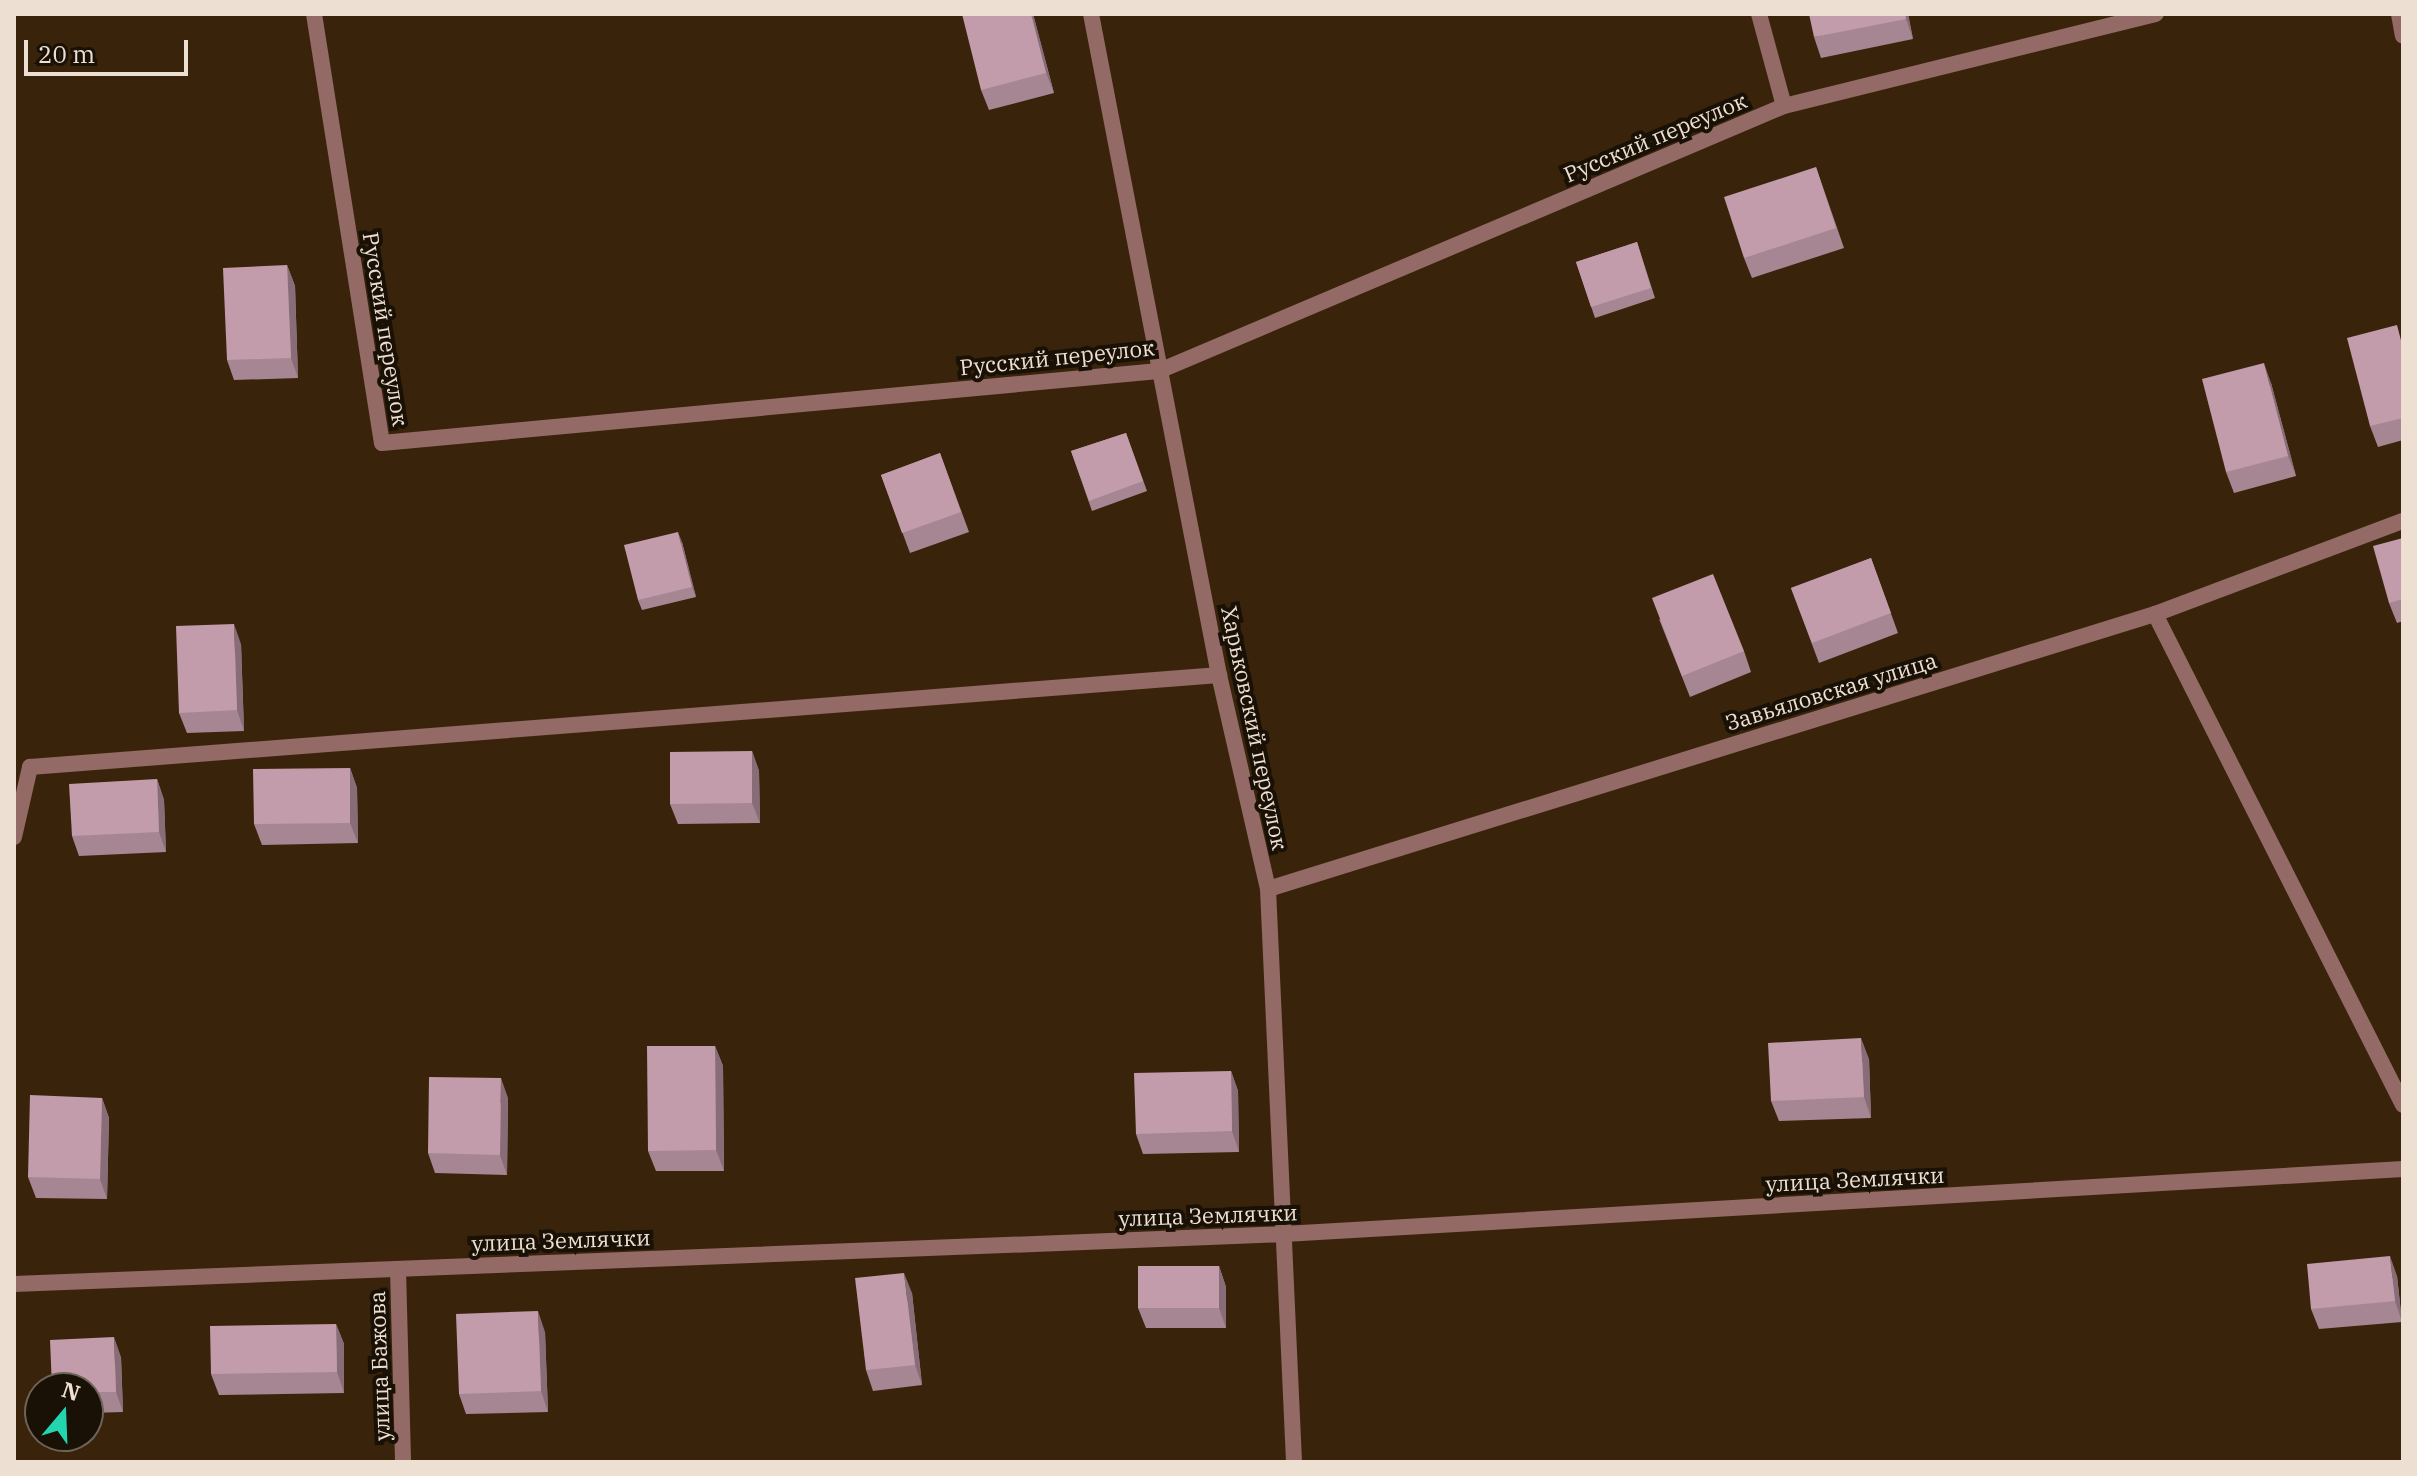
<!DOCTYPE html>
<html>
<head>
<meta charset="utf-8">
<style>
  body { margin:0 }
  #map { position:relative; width:2417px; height:1476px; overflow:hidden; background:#39240b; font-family:"IBM Plex Serif",serif }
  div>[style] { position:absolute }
  .minor>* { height:16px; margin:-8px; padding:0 8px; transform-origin:8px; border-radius:8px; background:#936a65 }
  .wall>* { inset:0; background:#a78693 }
  .shaded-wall>* { inset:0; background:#886d78 }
  .building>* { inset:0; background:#c29cab }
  span { translate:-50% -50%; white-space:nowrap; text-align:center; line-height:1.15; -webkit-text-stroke:8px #191006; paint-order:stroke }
  .street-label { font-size:22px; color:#eddfd1 }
  .frame { position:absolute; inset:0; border:16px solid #eddfd1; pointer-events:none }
  .north { position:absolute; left:24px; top:1372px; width:80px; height:80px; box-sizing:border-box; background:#191006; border:2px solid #6e6357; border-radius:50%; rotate:19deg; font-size:22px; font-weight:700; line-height:32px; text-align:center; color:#eddfd1 }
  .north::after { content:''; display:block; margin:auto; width:28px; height:36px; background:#22d5af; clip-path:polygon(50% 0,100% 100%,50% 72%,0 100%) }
  .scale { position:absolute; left:24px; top:40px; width:164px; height:36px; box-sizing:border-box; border:4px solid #eddfd1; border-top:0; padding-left:10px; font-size:24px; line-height:28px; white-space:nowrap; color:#eddfd1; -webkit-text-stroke:6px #191006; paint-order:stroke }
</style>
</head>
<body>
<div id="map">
  <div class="minor">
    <div style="left:314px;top:14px;width:434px;rotate:81deg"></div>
    <div style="left:382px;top:443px;width:780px;rotate:-5.29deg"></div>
    <div style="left:1159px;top:371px;width:679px;rotate:-22.98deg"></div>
    <div style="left:1784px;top:106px;width:383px;rotate:-13.9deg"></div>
    <div style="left:1091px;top:14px;width:673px;rotate:79.04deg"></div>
    <div style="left:1219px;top:675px;width:220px;rotate:77.1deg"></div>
    <div style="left:1268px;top:889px;width:574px;rotate:87.4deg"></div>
    <div style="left:1759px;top:14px;width:95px;rotate:74.8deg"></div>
    <div style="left:2399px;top:14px;width:22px;rotate:80deg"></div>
    <div style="left:2155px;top:614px;width:550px;rotate:63.2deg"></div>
    <div style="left:14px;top:837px;width:72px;rotate:-77.1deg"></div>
    <div style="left:30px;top:767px;width:1193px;rotate:-4.42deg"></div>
    <div style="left:1268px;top:889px;width:929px;rotate:-17.23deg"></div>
    <div style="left:2155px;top:614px;width:265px;rotate:-20.6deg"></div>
    <div style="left:398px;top:1269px;width:193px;rotate:88.5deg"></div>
    <div style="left:14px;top:1284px;width:1271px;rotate:-2.25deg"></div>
    <div style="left:1284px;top:1234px;width:1121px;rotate:-3.32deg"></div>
  </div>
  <div class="wall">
    <div style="clip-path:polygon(1033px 14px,1054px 93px,989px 110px,981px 90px)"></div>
    <div style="clip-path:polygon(1908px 14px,1913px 39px,1821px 58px,1814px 37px)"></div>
    <div style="clip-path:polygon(1816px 167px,1844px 248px,1752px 278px,1744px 258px)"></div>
    <div style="clip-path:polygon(1637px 242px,1655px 298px,1595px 318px,1576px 262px)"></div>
    <div style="clip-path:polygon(287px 265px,295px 286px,298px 378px,234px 380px,227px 360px)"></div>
    <div style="clip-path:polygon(2403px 342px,2403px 440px,2378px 447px,2370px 426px)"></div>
    <div style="clip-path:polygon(2271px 383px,2296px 476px,2234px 493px,2226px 472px)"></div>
    <div style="clip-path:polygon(1126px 433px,1147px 491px,1092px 511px,1071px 451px)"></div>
    <div style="clip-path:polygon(940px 453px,969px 532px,910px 553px,881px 475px)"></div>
    <div style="clip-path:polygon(2403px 538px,2403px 621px,2397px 623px,2389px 603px)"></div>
    <div style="clip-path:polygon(682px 542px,696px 597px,642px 610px,638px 600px)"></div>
    <div style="clip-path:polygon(1871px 558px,1898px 633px,1819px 663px,1791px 588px)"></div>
    <div style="clip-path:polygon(1659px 619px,1744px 651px,1751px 672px,1690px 697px)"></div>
    <div style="clip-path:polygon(241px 644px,244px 731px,187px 733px,179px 713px)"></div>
    <div style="clip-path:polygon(752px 751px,759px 771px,760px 823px,678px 824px,670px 804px)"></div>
    <div style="clip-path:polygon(350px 768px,357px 788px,358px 843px,262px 845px,254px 824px)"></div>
    <div style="clip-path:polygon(157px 779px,164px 800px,166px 852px,79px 856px,72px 836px)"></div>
    <div style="clip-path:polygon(715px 1046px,723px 1066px,724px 1171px,656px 1171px,648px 1151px)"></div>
    <div style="clip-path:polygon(1869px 1059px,1871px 1118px,1779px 1121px,1771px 1101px)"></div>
    <div style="clip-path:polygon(1231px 1071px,1238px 1091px,1239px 1152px,1143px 1154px,1136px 1134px)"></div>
    <div style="clip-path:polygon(102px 1098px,109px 1118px,107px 1199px,36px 1198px,28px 1177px)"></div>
    <div style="clip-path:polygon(508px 1098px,507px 1175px,435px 1173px,428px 1153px)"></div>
    <div style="clip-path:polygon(1219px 1266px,1226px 1287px,1226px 1328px,1146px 1328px,1138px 1308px)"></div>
    <div style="clip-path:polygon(2397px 1276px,2402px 1322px,2319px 1329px,2311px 1309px)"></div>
    <div style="clip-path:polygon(912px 1293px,922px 1385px,873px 1391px,866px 1370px)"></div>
    <div style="clip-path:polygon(336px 1324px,344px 1344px,344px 1393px,219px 1395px,211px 1374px)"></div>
    <div style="clip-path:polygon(545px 1332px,548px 1412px,466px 1414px,459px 1394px)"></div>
    <div style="clip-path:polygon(121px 1357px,123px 1412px,88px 1413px,88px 1388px)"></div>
  </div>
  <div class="shaded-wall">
    <div style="clip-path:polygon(1031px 14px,1033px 14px,1054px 93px,1046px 73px)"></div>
    <div style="clip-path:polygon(1905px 14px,1908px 14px,1913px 39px,1906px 19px)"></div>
    <div style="clip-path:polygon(287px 265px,295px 286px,298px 378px,291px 358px)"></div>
    <div style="clip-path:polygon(2264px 363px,2271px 383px,2296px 476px,2288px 456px)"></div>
    <div style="clip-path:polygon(678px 532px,682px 542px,696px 597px,692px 587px)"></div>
    <div style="clip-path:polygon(234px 624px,241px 644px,244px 731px,237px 710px)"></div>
    <div style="clip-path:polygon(752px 751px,759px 771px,760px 823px,752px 803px)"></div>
    <div style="clip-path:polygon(350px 768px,357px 788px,358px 843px,350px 823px)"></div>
    <div style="clip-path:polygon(157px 779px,164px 800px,166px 852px,159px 832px)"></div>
    <div style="clip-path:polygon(1861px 1038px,1869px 1059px,1871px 1118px,1864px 1097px)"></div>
    <div style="clip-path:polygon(715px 1046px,723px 1066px,724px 1171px,716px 1150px)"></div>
    <div style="clip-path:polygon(1231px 1071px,1238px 1091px,1239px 1152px,1232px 1131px)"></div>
    <div style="clip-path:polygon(501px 1078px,508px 1098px,507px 1175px,500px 1155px)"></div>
    <div style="clip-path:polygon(102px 1098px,109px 1118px,107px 1199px,100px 1179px)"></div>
    <div style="clip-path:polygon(2390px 1256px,2397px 1276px,2402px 1322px,2395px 1301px)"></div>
    <div style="clip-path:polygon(1219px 1266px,1226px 1287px,1226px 1328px,1219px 1308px)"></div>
    <div style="clip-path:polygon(904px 1273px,912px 1293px,922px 1385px,915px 1365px)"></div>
    <div style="clip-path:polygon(538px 1311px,545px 1332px,548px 1412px,541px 1391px)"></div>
    <div style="clip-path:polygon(336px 1324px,344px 1344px,344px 1393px,337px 1372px)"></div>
    <div style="clip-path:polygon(114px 1337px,121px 1357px,123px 1412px,116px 1392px)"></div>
  </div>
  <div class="building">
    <div style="clip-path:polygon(962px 14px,1031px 14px,1046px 73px,981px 90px)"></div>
    <div style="clip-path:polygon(1809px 14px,1905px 14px,1906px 19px,1814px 37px)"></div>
    <div style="clip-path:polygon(1816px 167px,1836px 228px,1744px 258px,1724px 197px)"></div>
    <div style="clip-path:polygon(1637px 242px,1651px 288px,1591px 307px,1576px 262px)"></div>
    <div style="clip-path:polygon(287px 265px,291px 358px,227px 360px,223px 268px)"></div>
    <div style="clip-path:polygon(2397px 325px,2403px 348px,2403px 418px,2370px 426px,2347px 338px)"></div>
    <div style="clip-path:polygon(2264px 363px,2288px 456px,2226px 472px,2202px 379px)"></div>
    <div style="clip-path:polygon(1126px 433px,1143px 481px,1089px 501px,1071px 451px)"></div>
    <div style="clip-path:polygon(940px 453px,961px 512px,902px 533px,881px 475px)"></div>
    <div style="clip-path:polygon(678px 532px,692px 587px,638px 600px,624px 545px)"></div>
    <div style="clip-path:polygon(2403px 538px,2403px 599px,2389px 603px,2373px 546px)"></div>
    <div style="clip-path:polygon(1871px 558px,1891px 613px,1812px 643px,1791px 588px)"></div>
    <div style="clip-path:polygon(1713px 574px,1744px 651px,1682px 676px,1652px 598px)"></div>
    <div style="clip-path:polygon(234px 624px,237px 710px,179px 713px,176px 626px)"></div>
    <div style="clip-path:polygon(752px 751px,752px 803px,670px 804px,670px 752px)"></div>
    <div style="clip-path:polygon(350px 768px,350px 823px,254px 824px,253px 769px)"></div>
    <div style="clip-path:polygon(157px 779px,159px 832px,72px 836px,69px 784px)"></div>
    <div style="clip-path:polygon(1861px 1038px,1864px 1097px,1771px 1101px,1768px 1043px)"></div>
    <div style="clip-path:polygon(647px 1046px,715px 1046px,716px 1150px,648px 1151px)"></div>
    <div style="clip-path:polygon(1231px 1071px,1232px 1131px,1136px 1134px,1134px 1073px)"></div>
    <div style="clip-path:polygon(429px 1077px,501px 1078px,500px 1155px,428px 1153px)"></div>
    <div style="clip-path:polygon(30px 1095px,102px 1098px,100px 1179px,28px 1177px)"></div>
    <div style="clip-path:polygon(2390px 1256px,2395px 1301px,2311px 1309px,2307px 1264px)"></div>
    <div style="clip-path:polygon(1138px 1266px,1219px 1266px,1219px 1308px,1138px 1308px)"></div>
    <div style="clip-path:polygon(904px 1273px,915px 1365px,866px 1370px,855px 1278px)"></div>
    <div style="clip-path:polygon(538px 1311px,541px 1391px,459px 1394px,456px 1314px)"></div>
    <div style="clip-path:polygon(336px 1324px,337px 1372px,211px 1374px,210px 1326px)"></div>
    <div style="clip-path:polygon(114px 1337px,116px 1392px,88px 1392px,88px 1388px,52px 1388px,50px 1340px)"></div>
  </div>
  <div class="street-label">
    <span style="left:1655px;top:137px;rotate:-23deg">Русский переулок</span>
    <span style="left:386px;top:329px;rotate:81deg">Русский переулок</span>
    <span style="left:1057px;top:357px;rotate:-6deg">Русский переулок</span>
    <span style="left:1831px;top:691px;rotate:-17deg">Завьяловская улица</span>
    <span style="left:1255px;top:728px;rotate:78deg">Харьковский переулок</span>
    <span style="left:1855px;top:1179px;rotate:-3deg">улица Землячки</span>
    <span style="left:1208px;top:1215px;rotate:-2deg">улица Землячки</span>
    <span style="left:561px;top:1240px;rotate:-2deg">улица Землячки</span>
    <span style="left:379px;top:1366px;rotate:-92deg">улица Бажова</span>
  </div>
  <div class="frame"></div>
  <div class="north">N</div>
  <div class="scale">20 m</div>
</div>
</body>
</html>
